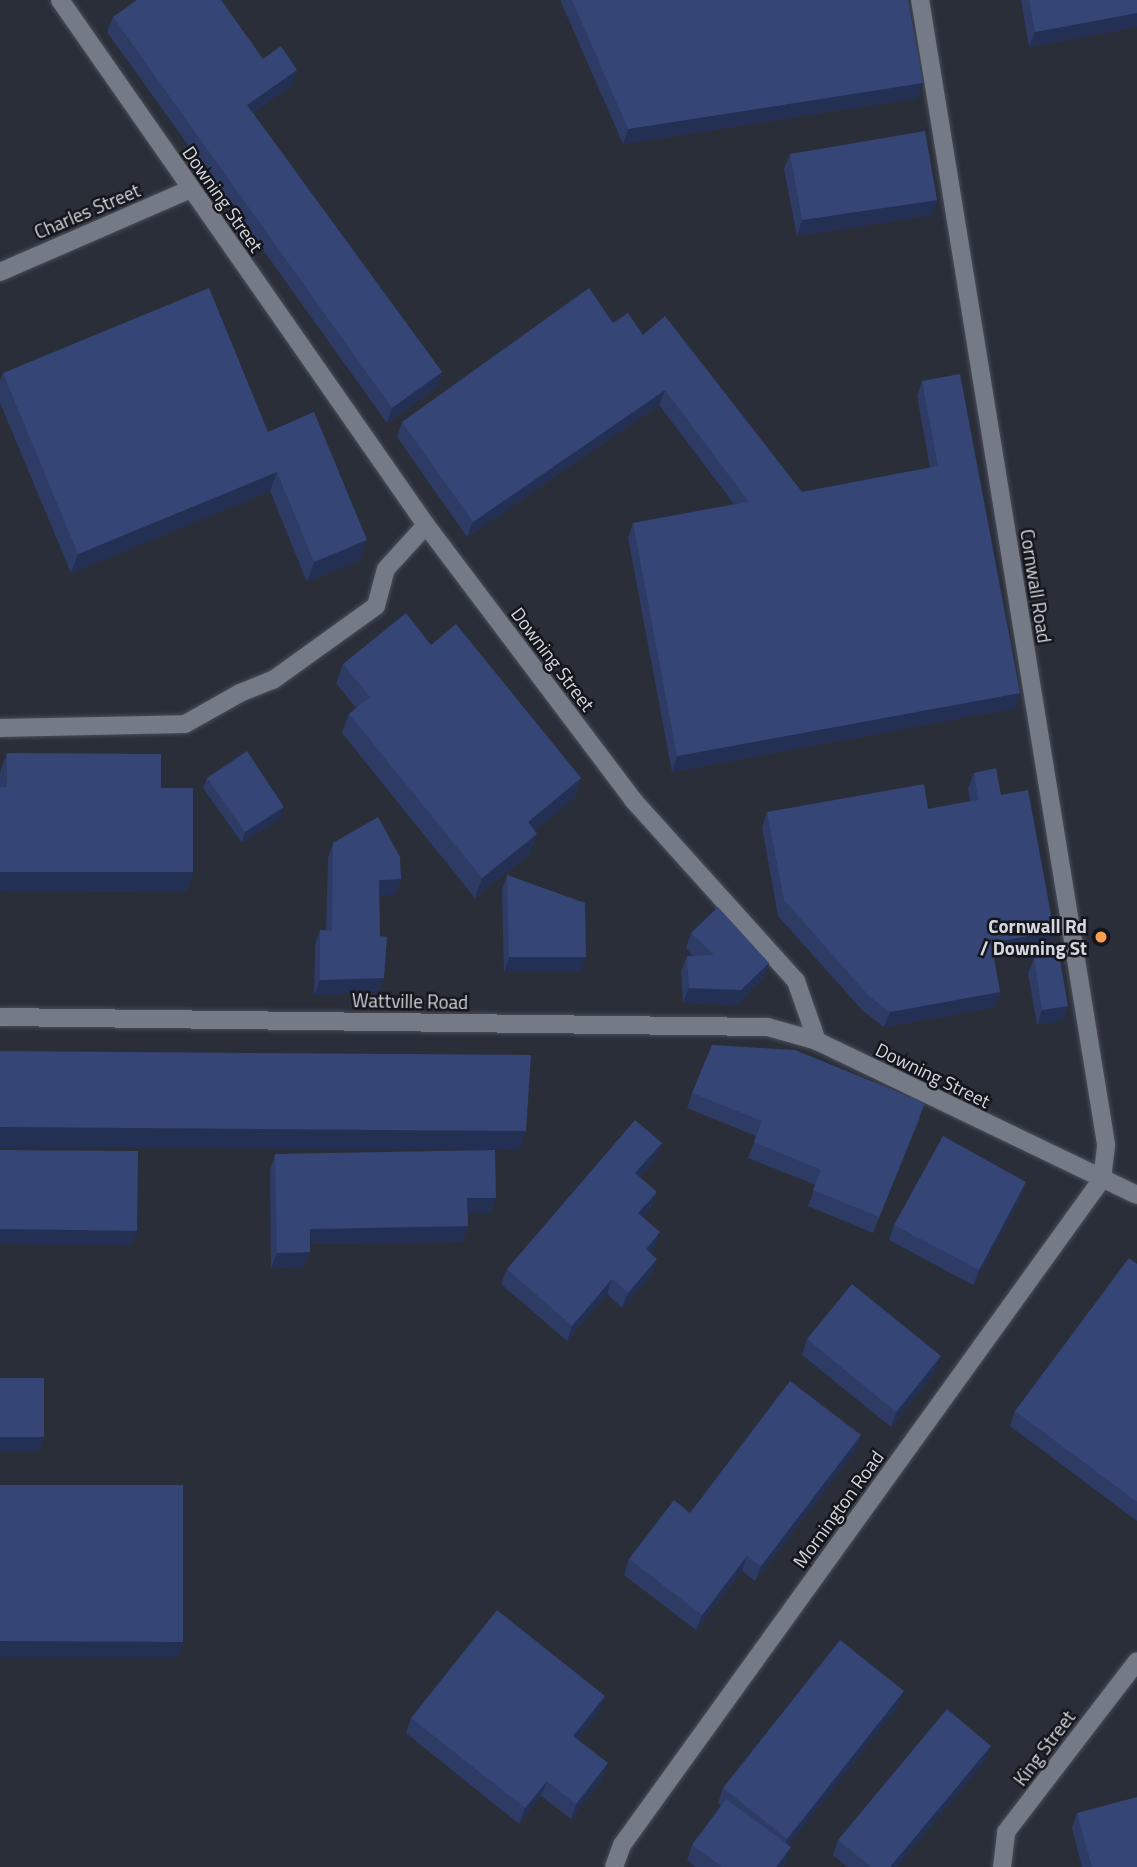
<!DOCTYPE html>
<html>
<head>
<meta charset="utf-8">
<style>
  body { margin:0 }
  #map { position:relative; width:1137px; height:1867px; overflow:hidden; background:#2a2e39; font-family:"Titillium Web",sans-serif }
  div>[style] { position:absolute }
  .roads { filter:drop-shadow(0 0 2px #484c55) drop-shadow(0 0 2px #484c55) }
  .minor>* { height:18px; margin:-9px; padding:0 9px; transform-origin:9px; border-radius:9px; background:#747a86 }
  .wall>* { inset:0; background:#2d3b65 }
  .shaded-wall>* { inset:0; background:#243053 }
  .building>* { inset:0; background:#344576 }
  .dots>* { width:19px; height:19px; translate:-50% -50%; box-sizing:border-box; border:4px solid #14161b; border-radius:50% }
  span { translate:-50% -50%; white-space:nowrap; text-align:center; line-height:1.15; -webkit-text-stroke:5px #14161b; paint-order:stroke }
  .street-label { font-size:19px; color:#d4d7de }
  .poi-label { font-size:19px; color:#d4d7de; font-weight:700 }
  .right { translate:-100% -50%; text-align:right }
</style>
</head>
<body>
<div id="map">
  <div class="roads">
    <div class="minor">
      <div style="left:60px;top:0;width:640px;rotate:55.12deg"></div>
      <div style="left:426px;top:525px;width:344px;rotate:53deg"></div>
      <div style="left:633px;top:800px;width:244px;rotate:48deg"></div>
      <div style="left:796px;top:981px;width:64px;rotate:70.7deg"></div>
      <div style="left:817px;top:1041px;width:355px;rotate:25.7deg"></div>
      <div style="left:0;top:272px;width:208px;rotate:-23.5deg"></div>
      <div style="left:0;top:728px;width:185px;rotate:-1.2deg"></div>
      <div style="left:185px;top:724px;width:63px;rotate:-29.4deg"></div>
      <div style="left:240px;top:693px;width:35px;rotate:-22deg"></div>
      <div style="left:273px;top:680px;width:127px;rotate:-35.7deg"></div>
      <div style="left:376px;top:606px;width:38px;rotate:-75deg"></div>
      <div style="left:386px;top:569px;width:59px;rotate:-47.7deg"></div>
      <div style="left:0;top:1017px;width:768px;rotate:0.75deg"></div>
      <div style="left:768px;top:1027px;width:51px;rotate:15.9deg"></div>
      <div style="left:614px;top:1867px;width:23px;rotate:-70deg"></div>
      <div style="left:622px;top:1845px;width:821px;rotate:-54.22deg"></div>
      <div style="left:1102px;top:1179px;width:35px;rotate:-83deg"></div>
      <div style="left:1106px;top:1144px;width:1159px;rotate:-99.23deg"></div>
      <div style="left:1002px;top:1867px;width:35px;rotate:-83deg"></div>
      <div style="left:1006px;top:1832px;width:215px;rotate:-52.5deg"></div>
    </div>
  </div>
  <div class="wall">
    <div style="clip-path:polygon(560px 0,908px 0,918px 98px,623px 144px)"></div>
    <div style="clip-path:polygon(1021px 0,1137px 0,1137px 27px,1029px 47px)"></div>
    <div style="clip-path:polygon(113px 17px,263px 59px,292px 85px,253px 113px,442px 372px,437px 387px,387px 423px,107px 32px)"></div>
    <div style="clip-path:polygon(790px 154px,937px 200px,932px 215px,797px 236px,784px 169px)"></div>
    <div style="clip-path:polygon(613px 323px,643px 335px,802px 492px,930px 468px,917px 396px,922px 381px,1020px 693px,1015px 708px,672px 772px,628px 538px,633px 523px,734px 504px,659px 405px,467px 537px,397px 437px,402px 422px)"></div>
    <div style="clip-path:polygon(3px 373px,268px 432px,360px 560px,307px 582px,270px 491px,71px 573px,0 403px,0 381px)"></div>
    <div style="clip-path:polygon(431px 645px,581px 778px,574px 798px,534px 830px,530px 853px,475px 898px,342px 733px,349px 714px,356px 708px,336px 683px,343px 664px)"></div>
    <div style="clip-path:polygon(7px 753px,161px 788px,193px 872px,186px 892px,0 891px,0 773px)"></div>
    <div style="clip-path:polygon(974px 773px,1001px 795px,1049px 947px,994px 957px,1000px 992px,995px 1007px,884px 1027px,863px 1011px,778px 916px,762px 827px,767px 812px,928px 809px,970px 801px,968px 788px)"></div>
    <div style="clip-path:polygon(207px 778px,281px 818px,242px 843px,203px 788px)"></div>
    <div style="clip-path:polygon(333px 843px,401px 879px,395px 895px,379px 895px,379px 993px,314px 995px,315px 945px,320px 930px,326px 930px,328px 858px)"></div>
    <div style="clip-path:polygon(507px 875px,580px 972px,504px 972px,502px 890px)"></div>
    <div style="clip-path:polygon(691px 933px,769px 963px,763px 978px,736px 1005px,683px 1003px,681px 971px,687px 956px,693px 956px,686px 948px)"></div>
    <div style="clip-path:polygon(1034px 958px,1068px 1006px,1062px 1021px,1037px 1025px,1028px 973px)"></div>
    <div style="clip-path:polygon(692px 1093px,920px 1118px,873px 1233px,808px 1206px,816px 1185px,748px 1158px,756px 1136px,687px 1108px)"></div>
    <div style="clip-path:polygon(275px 1154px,491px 1213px,468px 1213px,468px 1226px,462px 1242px,310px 1244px,310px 1252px,304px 1267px,271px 1268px,270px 1169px)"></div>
    <div style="clip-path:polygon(656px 1158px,640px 1177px,651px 1207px,642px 1217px,655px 1247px,650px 1253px,652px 1274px,622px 1308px,607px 1294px,567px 1341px,501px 1284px,507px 1269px)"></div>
    <div style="clip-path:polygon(1021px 1197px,973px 1285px,889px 1240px,894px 1225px)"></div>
    <div style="clip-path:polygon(1137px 1264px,1137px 1521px,1010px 1426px,1015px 1411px)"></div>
    <div style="clip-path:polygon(807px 1339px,935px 1372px,891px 1427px,802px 1355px)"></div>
    <div style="clip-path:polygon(861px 1435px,856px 1450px,755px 1581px,742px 1571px,696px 1630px,624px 1575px,629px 1559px,690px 1513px)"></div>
    <div style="clip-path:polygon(605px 1696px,599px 1711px,577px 1739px,602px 1779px,571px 1819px,541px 1796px,519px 1824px,406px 1733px,411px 1718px)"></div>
    <div style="clip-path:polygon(898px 1706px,788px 1845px,791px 1847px,785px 1863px,782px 1867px,696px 1867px,687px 1860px,692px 1845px,721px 1806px,718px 1803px,723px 1788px)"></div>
    <div style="clip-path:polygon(985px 1761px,897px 1867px,847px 1867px,833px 1855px,838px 1840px)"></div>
    <div style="clip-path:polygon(1077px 1813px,1137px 1867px,1082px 1867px,1072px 1828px)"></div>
  </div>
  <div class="shaded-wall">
    <div style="clip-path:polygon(1137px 13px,1137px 27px,1029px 47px,1035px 32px)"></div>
    <div style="clip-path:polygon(297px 70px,292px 85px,242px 121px,247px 105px)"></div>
    <div style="clip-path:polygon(923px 83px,918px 98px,623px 144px,628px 129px)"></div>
    <div style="clip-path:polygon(937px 200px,932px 215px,797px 236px,802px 220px)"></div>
    <div style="clip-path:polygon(442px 372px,437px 387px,387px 423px,392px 408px)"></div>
    <div style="clip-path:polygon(665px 390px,659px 405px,467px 537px,473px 522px)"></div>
    <div style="clip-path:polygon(277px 472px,270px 491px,71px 573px,78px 554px)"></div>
    <div style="clip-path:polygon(367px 540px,360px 560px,307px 582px,314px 562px)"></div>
    <div style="clip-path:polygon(1020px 693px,1015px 708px,672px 772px,677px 756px)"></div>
    <div style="clip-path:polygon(581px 778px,574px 798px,521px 842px,528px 822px)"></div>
    <div style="clip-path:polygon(284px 807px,281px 818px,242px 843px,245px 832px)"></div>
    <div style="clip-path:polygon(537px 834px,530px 853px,475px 898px,482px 878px)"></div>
    <div style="clip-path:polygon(0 872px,193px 872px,186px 892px,0 891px)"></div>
    <div style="clip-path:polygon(401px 879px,395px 895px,373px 896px,379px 880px)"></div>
    <div style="clip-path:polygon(1054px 931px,1049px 947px,986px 958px,991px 943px)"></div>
    <div style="clip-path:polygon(509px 957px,586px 957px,580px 972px,504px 972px)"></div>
    <div style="clip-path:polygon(769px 963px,763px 978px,736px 1005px,683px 1003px,689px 988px)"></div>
    <div style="clip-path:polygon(384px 978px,379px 993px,314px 995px,320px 980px)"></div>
    <div style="clip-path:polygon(1000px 992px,995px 1007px,884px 1027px,890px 1012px)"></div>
    <div style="clip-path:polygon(1068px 1006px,1062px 1021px,1037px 1025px,1042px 1010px)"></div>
    <div style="clip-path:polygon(0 1127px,526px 1131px,519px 1150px,0 1147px)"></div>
    <div style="clip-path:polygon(662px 1143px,656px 1158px,630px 1188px,635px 1173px)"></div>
    <div style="clip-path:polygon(1026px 1182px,1021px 1197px,973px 1285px,979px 1270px)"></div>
    <div style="clip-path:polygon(657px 1192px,651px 1207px,633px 1228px,638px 1213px)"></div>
    <div style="clip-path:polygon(467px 1198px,496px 1198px,491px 1213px,462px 1213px)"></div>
    <div style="clip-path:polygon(468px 1226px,462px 1242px,304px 1244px,310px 1229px)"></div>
    <div style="clip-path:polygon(0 1229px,137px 1231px,131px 1246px,0 1244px)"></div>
    <div style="clip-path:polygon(660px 1232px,655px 1247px,640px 1264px,646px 1249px)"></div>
    <div style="clip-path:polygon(310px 1252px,304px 1267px,271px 1268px,277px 1253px)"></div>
    <div style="clip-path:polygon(657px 1259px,652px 1274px,622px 1308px,628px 1293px)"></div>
    <div style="clip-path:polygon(612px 1279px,607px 1294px,567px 1341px,572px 1326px)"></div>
    <div style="clip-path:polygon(941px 1356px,935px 1372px,891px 1427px,896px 1412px)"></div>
    <div style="clip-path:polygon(861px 1435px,856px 1450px,755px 1581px,761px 1566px)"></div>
    <div style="clip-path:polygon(0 1437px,44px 1437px,39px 1452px,0 1452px)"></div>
    <div style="clip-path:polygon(747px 1556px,742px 1571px,696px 1630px,702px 1615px)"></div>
    <div style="clip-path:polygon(0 1641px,183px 1642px,178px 1657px,0 1657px)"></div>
    <div style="clip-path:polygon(904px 1691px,898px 1706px,782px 1854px,787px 1839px)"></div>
    <div style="clip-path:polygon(605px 1696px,599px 1711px,567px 1751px,573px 1736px)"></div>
    <div style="clip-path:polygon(991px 1746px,985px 1761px,897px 1867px,890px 1867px)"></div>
    <div style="clip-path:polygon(608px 1763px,602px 1779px,571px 1819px,576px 1804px)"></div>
    <div style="clip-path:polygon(547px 1781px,541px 1796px,519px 1824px,525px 1808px)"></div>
    <div style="clip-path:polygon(791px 1847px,785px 1863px,782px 1867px,776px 1867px)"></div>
  </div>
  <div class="building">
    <div style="clip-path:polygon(137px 0,221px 0,263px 59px,281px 46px,297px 70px,247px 105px,442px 372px,392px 408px,113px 17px)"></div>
    <div style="clip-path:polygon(572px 0,908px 0,923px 83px,628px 129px)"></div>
    <div style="clip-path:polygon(1029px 0,1137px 0,1137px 13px,1035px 32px)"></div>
    <div style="clip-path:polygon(925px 131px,937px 200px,802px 220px,790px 154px)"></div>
    <div style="clip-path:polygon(209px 288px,268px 432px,314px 412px,367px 540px,314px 562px,277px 472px,78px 554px,3px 373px)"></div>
    <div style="clip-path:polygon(589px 288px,613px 323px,628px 313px,643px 335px,665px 316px,802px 492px,938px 466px,922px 381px,960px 374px,1020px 693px,677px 756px,633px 523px,749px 502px,665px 390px,473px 522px,402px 422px)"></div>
    <div style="clip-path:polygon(406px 613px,431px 645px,456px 624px,581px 778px,528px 822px,537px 834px,482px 878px,349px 714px,370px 697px,343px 664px)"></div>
    <div style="clip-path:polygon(247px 751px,284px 807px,245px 832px,207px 778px)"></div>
    <div style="clip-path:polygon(7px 753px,161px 754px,161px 788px,193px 788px,193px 872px,0 872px,0 787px,7px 787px)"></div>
    <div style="clip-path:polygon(996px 768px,1001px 795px,1028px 790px,1054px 931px,991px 943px,1000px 992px,890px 1012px,869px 996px,784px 900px,767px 812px,924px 784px,928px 809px,978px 800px,974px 773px)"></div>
    <div style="clip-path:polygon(378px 817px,400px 857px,401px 879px,379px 880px,380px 936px,387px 937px,384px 978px,320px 980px,320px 930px,332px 931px,333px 843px)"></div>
    <div style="clip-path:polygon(507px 875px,585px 903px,586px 957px,509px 957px)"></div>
    <div style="clip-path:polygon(718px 907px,769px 963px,741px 990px,689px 988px,687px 956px,714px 955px,691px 933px)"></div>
    <div style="clip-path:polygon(1059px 954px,1068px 1006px,1042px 1010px,1034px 958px)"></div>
    <div style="clip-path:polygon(712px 1045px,795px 1050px,925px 1103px,879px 1217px,813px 1190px,821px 1170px,754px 1142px,762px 1121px,692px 1093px)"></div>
    <div style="clip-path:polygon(0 1051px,531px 1055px,526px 1131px,0 1127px)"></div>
    <div style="clip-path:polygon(635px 1120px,662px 1143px,635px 1173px,657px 1192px,638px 1213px,660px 1232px,646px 1249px,657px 1259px,628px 1293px,612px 1279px,572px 1326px,507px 1269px)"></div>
    <div style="clip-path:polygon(943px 1136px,1026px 1182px,979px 1270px,894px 1225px)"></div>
    <div style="clip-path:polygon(0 1150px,138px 1151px,137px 1231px,0 1229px)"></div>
    <div style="clip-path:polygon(495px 1150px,496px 1198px,467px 1198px,468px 1226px,310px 1229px,310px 1252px,277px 1253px,275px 1154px)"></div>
    <div style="clip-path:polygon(1129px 1258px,1137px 1264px,1137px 1502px,1015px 1411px)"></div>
    <div style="clip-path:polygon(852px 1284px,941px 1356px,896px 1412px,807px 1339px)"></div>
    <div style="clip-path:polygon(0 1378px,44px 1378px,44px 1437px,0 1437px)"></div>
    <div style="clip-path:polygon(790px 1381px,861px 1435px,761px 1566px,747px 1556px,702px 1615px,629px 1559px,674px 1500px,690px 1513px)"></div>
    <div style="clip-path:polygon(0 1485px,183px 1485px,183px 1642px,0 1641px)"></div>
    <div style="clip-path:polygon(497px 1610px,605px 1696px,573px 1736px,608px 1763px,576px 1804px,547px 1781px,525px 1808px,411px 1718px)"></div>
    <div style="clip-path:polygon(840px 1640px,904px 1691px,787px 1839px,723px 1788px)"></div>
    <div style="clip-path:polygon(947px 1709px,991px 1746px,890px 1867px,871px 1867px,838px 1840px)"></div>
    <div style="clip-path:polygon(1137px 1797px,1137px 1867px,1092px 1867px,1077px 1813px)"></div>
    <div style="clip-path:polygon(726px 1799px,791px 1847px,776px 1867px,722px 1867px,692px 1845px)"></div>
  </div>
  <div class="dots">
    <div style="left:1101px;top:937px;background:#fb9e51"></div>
  </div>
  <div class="street-label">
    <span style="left:223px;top:199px;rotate:55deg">Downing Street</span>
    <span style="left:87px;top:211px;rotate:-23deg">Charles Street</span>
    <span style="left:1036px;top:586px;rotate:81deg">Cornwall Road</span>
    <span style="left:553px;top:659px;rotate:53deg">Downing Street</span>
    <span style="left:410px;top:1001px;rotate:1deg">Wattville Road</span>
    <span style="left:933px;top:1075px;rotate:26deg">Downing Street</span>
    <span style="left:838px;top:1509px;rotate:-54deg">Mornington Road</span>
    <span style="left:1044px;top:1748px;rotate:-53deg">King Street</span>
  </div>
  <div class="poi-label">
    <span class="right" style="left:1087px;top:937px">Cornwall Rd<br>/ Downing St</span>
  </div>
</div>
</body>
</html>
